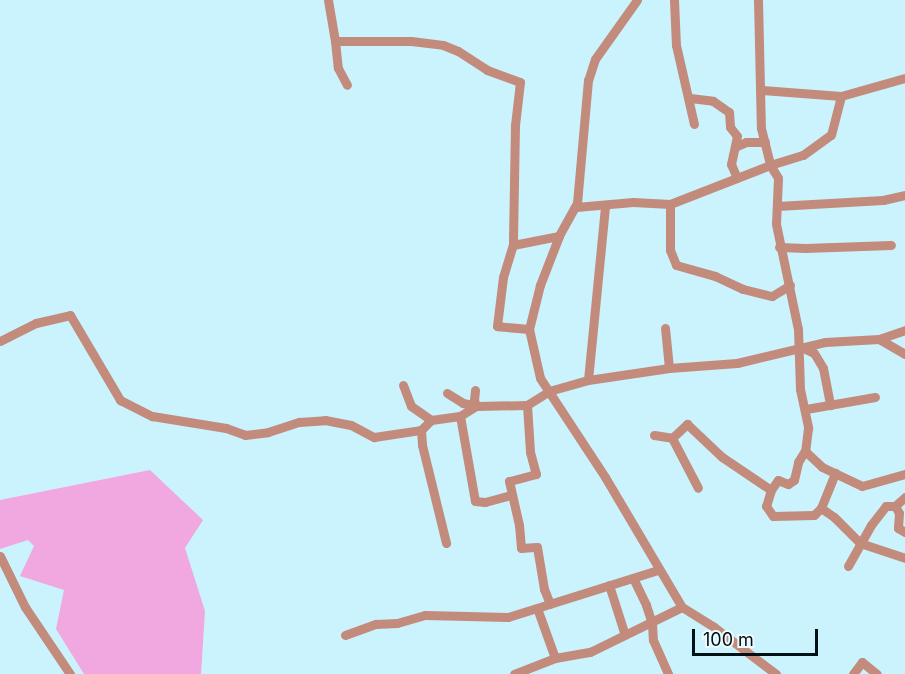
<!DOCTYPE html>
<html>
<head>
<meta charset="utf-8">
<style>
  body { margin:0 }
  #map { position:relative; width:905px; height:674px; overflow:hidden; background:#cbf3fe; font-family:Inter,sans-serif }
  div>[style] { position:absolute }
  .green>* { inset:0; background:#f1a7df }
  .street>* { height:9px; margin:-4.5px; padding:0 4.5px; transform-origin:4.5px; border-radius:4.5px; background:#c38b7c }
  span { translate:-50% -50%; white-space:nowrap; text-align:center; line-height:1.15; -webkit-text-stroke:4.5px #eefbfe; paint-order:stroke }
  .scale { position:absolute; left:692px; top:629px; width:126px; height:27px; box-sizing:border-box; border:3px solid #001116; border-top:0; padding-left:8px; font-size:18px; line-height:21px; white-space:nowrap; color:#001116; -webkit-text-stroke:4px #eefbfe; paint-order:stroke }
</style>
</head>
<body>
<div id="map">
  <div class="green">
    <div style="clip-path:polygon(150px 470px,203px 520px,185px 548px,205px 611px,201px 674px,84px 674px,56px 629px,64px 590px,20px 576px,34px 546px,28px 540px,0 549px,0 500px)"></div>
  </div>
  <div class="street">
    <div style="left:328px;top:0;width:42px;rotate:80.3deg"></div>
    <div style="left:335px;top:41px;width:76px"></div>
    <div style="left:411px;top:41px;width:32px;rotate:7deg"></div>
    <div style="left:443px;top:45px;width:16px;rotate:22deg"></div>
    <div style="left:458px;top:51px;width:35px;rotate:33deg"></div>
    <div style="left:487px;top:70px;width:35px;rotate:20deg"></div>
    <div style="left:520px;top:82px;width:43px;rotate:96.6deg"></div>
    <div style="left:515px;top:125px;width:120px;rotate:91deg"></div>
    <div style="left:637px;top:0;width:72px;rotate:125.4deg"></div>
    <div style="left:595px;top:59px;width:22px;rotate:108deg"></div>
    <div style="left:588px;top:80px;width:123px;rotate:95.1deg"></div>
    <div style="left:577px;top:203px;width:38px;rotate:119deg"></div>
    <div style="left:559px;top:236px;width:53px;rotate:111.2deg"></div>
    <div style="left:540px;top:285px;width:45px;rotate:104deg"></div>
    <div style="left:529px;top:329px;width:50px;rotate:77.3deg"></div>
    <div style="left:540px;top:378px;width:118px;rotate:56.7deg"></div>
    <div style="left:605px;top:477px;width:151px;rotate:59.4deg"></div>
    <div style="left:682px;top:607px;width:38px;rotate:32deg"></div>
    <div style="left:714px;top:627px;width:78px;rotate:37.2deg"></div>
    <div style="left:674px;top:0;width:45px;rotate:87.5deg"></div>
    <div style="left:676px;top:45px;width:81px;rotate:77.2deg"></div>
    <div style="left:758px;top:0;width:128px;rotate:88.7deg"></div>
    <div style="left:761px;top:128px;width:38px;rotate:76deg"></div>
    <div style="left:770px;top:165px;width:15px;rotate:58deg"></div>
    <div style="left:778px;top:178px;width:46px;rotate:92.5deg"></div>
    <div style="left:776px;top:224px;width:107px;rotate:78.2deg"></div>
    <div style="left:798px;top:329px;width:60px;rotate:88.1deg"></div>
    <div style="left:800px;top:389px;width:40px;rotate:78deg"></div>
    <div style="left:808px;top:428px;width:23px;rotate:97deg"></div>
    <div style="left:805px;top:451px;width:23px;rotate:43deg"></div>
    <div style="left:822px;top:467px;width:44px;rotate:25.4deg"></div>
    <div style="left:862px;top:486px;width:45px;rotate:-15.6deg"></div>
    <div style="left:335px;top:41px;width:27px;rotate:84deg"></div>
    <div style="left:338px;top:68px;width:19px;rotate:62deg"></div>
    <div style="left:762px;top:90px;width:79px;rotate:4.3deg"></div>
    <div style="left:690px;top:98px;width:23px;rotate:7deg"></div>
    <div style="left:713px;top:101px;width:19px;rotate:35deg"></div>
    <div style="left:729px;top:112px;width:15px;rotate:86deg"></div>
    <div style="left:730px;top:127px;width:11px;rotate:52deg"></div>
    <div style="left:737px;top:136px;width:29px;rotate:102deg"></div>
    <div style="left:731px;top:164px;width:15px;rotate:67deg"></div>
    <div style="left:735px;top:147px;width:12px;rotate:-24deg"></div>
    <div style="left:746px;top:142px;width:19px"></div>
    <div style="left:670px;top:204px;width:46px;rotate:90deg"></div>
    <div style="left:670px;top:250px;width:16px;rotate:68deg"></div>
    <div style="left:676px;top:265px;width:41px;rotate:15.8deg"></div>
    <div style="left:715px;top:276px;width:31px;rotate:25deg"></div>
    <div style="left:743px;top:289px;width:30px;rotate:14deg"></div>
    <div style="left:772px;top:296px;width:21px;rotate:-31deg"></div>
    <div style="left:777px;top:206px;width:106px;rotate:-3.2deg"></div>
    <div style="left:883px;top:200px;width:23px;rotate:-13deg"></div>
    <div style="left:576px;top:207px;width:57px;rotate:-5deg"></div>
    <div style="left:633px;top:202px;width:37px;rotate:3deg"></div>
    <div style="left:670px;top:204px;width:107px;rotate:-21.3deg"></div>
    <div style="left:770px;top:165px;width:34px;rotate:-17deg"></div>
    <div style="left:803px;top:155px;width:34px;rotate:-36deg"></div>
    <div style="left:831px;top:135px;width:40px;rotate:-75.6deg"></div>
    <div style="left:841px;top:96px;width:66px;rotate:-15.7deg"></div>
    <div style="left:779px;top:247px;width:26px;rotate:2deg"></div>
    <div style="left:805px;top:248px;width:86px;rotate:-2deg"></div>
    <div style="left:665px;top:328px;width:40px;rotate:84.3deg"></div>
    <div style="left:529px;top:329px;width:32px;rotate:-175deg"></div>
    <div style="left:497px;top:326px;width:49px;rotate:-83deg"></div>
    <div style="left:503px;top:277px;width:34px;rotate:-73deg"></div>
    <div style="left:513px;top:245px;width:47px;rotate:-11.1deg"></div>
    <div style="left:879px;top:339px;width:28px;rotate:-19deg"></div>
    <div style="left:0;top:341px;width:40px;rotate:-26.6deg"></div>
    <div style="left:36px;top:323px;width:35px;rotate:-13deg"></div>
    <div style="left:70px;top:315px;width:99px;rotate:59.5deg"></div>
    <div style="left:120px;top:400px;width:36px;rotate:27deg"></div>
    <div style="left:152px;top:416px;width:75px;rotate:9.2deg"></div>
    <div style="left:226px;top:428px;width:20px;rotate:20deg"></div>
    <div style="left:245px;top:435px;width:23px;rotate:-7deg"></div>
    <div style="left:268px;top:432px;width:33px;rotate:-18deg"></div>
    <div style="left:299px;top:422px;width:26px;rotate:-4deg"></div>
    <div style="left:325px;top:420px;width:26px;rotate:11deg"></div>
    <div style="left:351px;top:425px;width:26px;rotate:28deg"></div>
    <div style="left:374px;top:437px;width:48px;rotate:-8.5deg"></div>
    <div style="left:421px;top:430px;width:14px;rotate:-45deg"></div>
    <div style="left:431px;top:420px;width:29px;rotate:-8deg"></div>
    <div style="left:460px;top:416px;width:19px;rotate:-32deg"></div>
    <div style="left:476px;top:406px;width:51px;rotate:-1.1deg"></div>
    <div style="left:527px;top:405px;width:26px;rotate:-32deg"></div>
    <div style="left:549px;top:391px;width:41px;rotate:-15.8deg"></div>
    <div style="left:588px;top:380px;width:82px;rotate:-8.4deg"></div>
    <div style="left:669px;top:368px;width:68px;rotate:-4.2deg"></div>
    <div style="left:737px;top:363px;width:90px;rotate:-13.4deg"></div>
    <div style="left:825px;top:342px;width:54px;rotate:-3.2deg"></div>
    <div style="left:879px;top:339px;width:30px;rotate:30deg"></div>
    <div style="left:801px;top:347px;width:14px;rotate:25deg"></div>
    <div style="left:814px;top:353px;width:17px;rotate:59deg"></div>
    <div style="left:823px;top:368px;width:38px;rotate:79deg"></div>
    <div style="left:588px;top:380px;width:175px;rotate:-84.4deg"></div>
    <div style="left:403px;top:385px;width:22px;rotate:69deg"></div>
    <div style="left:411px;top:406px;width:24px;rotate:35deg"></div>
    <div style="left:447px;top:393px;width:19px;rotate:32deg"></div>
    <div style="left:463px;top:403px;width:13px;rotate:13deg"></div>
    <div style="left:476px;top:406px;width:6px;rotate:-108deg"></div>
    <div style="left:474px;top:400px;width:10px;rotate:-84deg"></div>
    <div style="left:527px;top:405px;width:47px;rotate:86.3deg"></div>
    <div style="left:530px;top:452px;width:23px;rotate:75deg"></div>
    <div style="left:536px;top:474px;width:28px;rotate:165deg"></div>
    <div style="left:509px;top:481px;width:45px;rotate:77.2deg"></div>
    <div style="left:519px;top:525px;width:23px;rotate:85deg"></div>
    <div style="left:521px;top:548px;width:16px;rotate:-4deg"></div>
    <div style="left:537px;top:547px;width:43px;rotate:80.5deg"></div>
    <div style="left:544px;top:589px;width:16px;rotate:68deg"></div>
    <div style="left:806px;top:409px;width:70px;rotate:-9.9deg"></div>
    <div style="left:460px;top:416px;width:86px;rotate:80deg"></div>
    <div style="left:475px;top:501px;width:10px;rotate:6deg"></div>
    <div style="left:485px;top:502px;width:27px;rotate:-15deg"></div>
    <div style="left:421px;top:430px;width:15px;rotate:86deg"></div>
    <div style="left:422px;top:445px;width:101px;rotate:76.2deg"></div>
    <div style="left:654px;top:435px;width:18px;rotate:9deg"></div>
    <div style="left:672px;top:438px;width:21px;rotate:-43deg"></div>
    <div style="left:687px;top:424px;width:48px;rotate:43.3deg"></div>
    <div style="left:722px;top:457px;width:59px;rotate:34deg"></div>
    <div style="left:771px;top:490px;width:17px;rotate:107deg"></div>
    <div style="left:766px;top:506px;width:12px;rotate:55deg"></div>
    <div style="left:773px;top:516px;width:41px;rotate:-1.4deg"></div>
    <div style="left:814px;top:515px;width:10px;rotate:-45deg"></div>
    <div style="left:821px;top:508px;width:16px;rotate:35deg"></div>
    <div style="left:834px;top:517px;width:37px;rotate:45deg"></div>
    <div style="left:860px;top:543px;width:47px;rotate:18.4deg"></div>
    <div style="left:672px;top:438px;width:56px;rotate:62.5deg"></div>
    <div style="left:771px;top:490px;width:12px;rotate:-55deg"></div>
    <div style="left:778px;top:480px;width:11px;rotate:22deg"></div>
    <div style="left:788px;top:484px;width:7px;rotate:-34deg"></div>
    <div style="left:794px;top:480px;width:18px;rotate:-77deg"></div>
    <div style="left:798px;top:462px;width:13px;rotate:-58deg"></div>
    <div style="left:905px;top:497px;width:13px;rotate:138deg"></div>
    <div style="left:895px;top:506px;width:8px;rotate:60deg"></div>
    <div style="left:899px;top:513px;width:15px;rotate:94deg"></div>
    <div style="left:898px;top:528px;width:8px;rotate:30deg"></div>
    <div style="left:821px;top:508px;width:38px;rotate:-68deg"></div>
    <div style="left:0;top:556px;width:57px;rotate:63.9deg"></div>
    <div style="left:25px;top:607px;width:81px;rotate:56.1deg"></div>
    <div style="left:848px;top:566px;width:47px;rotate:-60.7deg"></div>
    <div style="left:871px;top:525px;width:24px;rotate:-52deg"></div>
    <div style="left:886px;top:506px;width:9px"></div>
    <div style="left:633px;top:578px;width:30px;rotate:64deg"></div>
    <div style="left:646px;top:605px;width:19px;rotate:72deg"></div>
    <div style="left:652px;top:623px;width:17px;rotate:87deg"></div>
    <div style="left:653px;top:640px;width:37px;rotate:66deg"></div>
    <div style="left:609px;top:585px;width:52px;rotate:72.3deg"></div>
    <div style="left:537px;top:608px;width:53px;rotate:70.2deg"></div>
    <div style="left:345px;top:635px;width:33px;rotate:-20deg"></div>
    <div style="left:376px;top:624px;width:21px;rotate:-3deg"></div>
    <div style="left:397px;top:623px;width:29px;rotate:-16deg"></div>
    <div style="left:425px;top:615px;width:83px;rotate:1.4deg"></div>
    <div style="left:508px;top:617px;width:157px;rotate:-17.4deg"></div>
    <div style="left:514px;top:674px;width:44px;rotate:-21.3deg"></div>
    <div style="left:555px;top:658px;width:36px;rotate:-10deg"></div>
    <div style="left:590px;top:652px;width:102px;rotate:-26.1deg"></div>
    <div style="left:853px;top:674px;width:15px;rotate:-53deg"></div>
    <div style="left:862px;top:662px;width:19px;rotate:39deg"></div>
  </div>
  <div class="scale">100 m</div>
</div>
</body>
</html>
